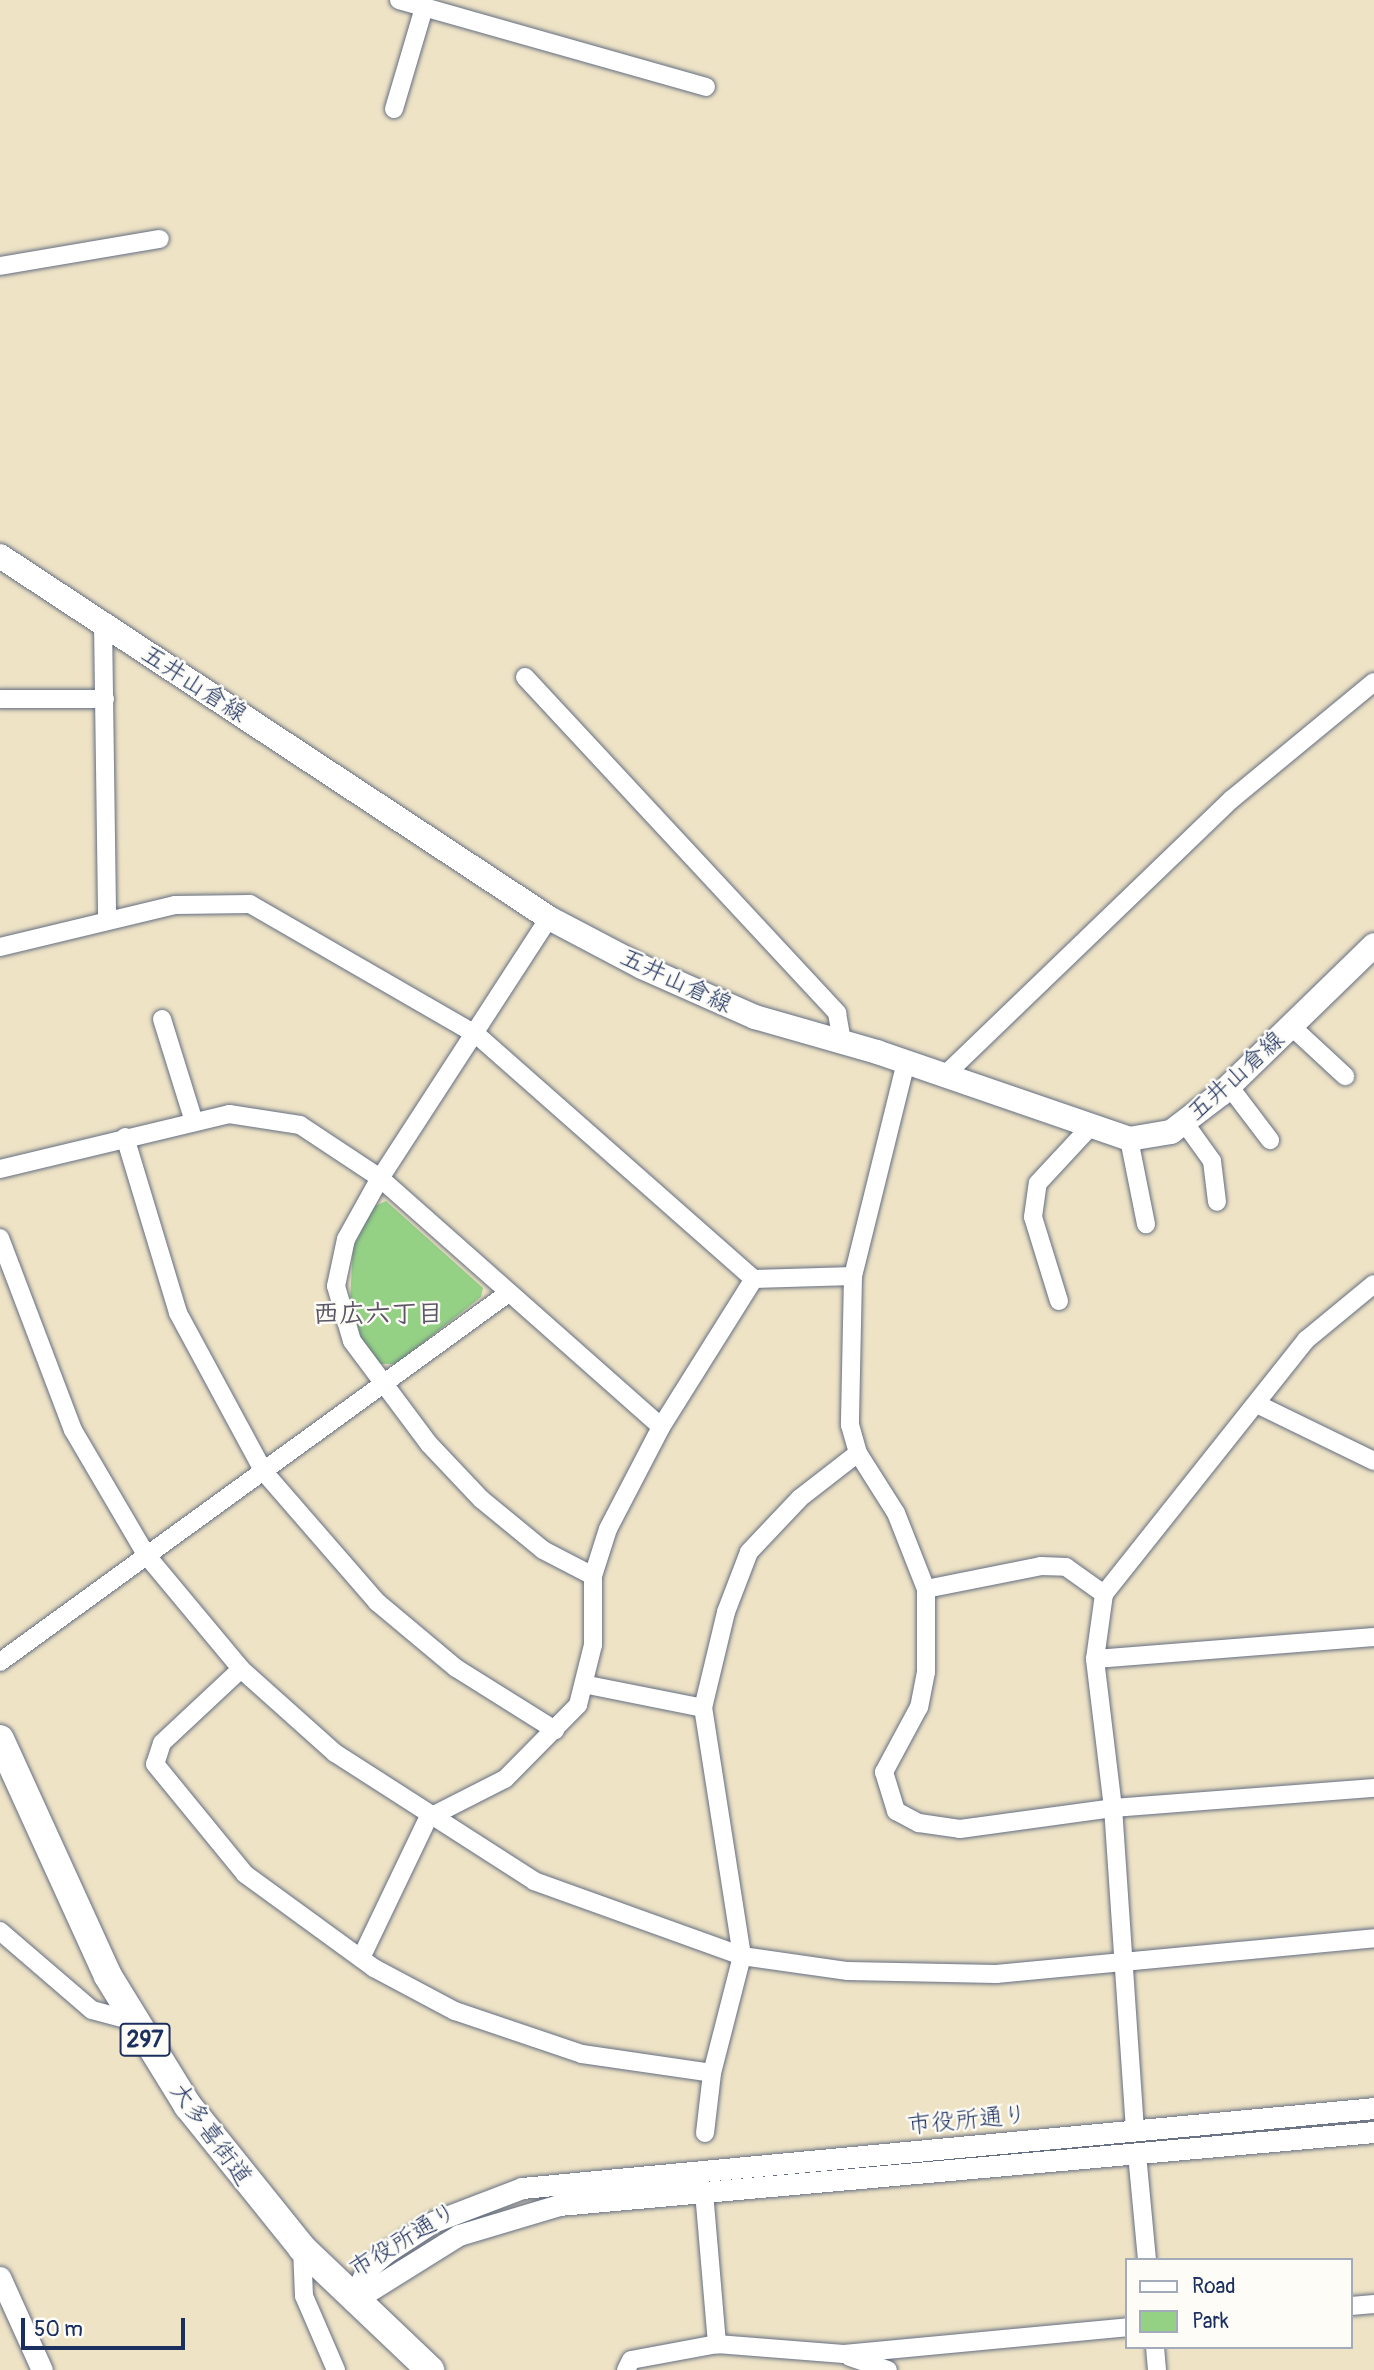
<!DOCTYPE html>
<html>
<head>
<meta charset="utf-8">
<style>
  body { margin:0 }
  #map { position:relative; width:1374px; height:2370px; overflow:hidden; background:#eee3c5; font-family:Pangolin,"Klee One",sans-serif }
  div>[style] { position:absolute }
  .green>* { inset:0; background:#95d185 }
  .roads { filter:drop-shadow(0 0 2px #656e82) drop-shadow(0 0 2px #656e82) }
  .minor>* { height:18px; margin:-9px; padding:0 9px; transform-origin:9px; border-radius:9px; background:#fff }
  .tertiary>* { height:21px; margin:-10.5px; padding:0 10.5px; transform-origin:10.5px; border-radius:10.5px; background:#fff }
  .secondary>* { height:24px; margin:-12px; padding:0 12px; transform-origin:12px; border-radius:12px; background:#fff }
  .trunk>* { height:28px; margin:-14px; padding:0 14px; transform-origin:14px; border-radius:14px; background:#fff }
  span { translate:-50% -50%; white-space:nowrap; text-align:center; line-height:1.15; -webkit-text-stroke:5px #fdfcf7; paint-order:stroke }
  .shield-label span { padding:2px 5px; background:#fdfcf7; border:2px solid; border-radius:5px; -webkit-text-stroke-width:0 }
  .shield-label { font-size:23px; color:#1b2f5e; font-weight:700 }
  .street-label { font-size:24px; color:#1b2f5e }
  .neighbourhood-label { font-size:26px; color:#5a5665; font-weight:700 }
  .legend { position:absolute; left:1125px; top:2258px; width:228px; height:91px; box-sizing:border-box; background:#fdfcf7; border:2px solid #a3aaba; margin:0; padding:9px 12px; list-style:none; font-size:21px; color:#1b2f5e }
  .legend li { display:flex; align-items:center; gap:14px; height:35px }
  .legend b { width:35px; border:2px solid #a3aaba }
  .scale { position:absolute; left:21px; top:2318px; width:164px; height:32px; box-sizing:border-box; border:4px solid #1b2f5e; border-top:0; padding-left:9px; font-size:21px; line-height:24px; white-space:nowrap; color:#1b2f5e; -webkit-text-stroke:5px #fdfcf7; paint-order:stroke }
</style>
</head>
<body>
<div id="map">
  <div class="green">
    <div style="clip-path:polygon(386px 1201px,483px 1288px,481px 1297px,396px 1364px,380px 1364px,363px 1344px,350px 1301px,353px 1248px,373px 1207px)"></div>
  </div>
  <div class="roads">
    <div class="minor">
      <div style="left:399px;top:0;width:319px;rotate:15.8deg"></div>
      <div style="left:394px;top:109px;width:105px;rotate:-73.5deg"></div>
      <div style="left:0;top:266px;width:162px;rotate:-9.6deg"></div>
      <div style="left:103px;top:623px;width:294px;rotate:89.2deg"></div>
      <div style="left:525px;top:677px;width:459px;rotate:47.1deg"></div>
      <div style="left:837px;top:1013px;width:28px;rotate:80deg"></div>
      <div style="left:0;top:699px;width:105px"></div>
      <div style="left:549px;top:918px;width:310px;rotate:123deg"></div>
      <div style="left:380px;top:1178px;width:70px;rotate:119.1deg"></div>
      <div style="left:346px;top:1239px;width:48px;rotate:102deg"></div>
      <div style="left:336px;top:1286px;width:57px;rotate:73.8deg"></div>
      <div style="left:352px;top:1341px;width:129px;rotate:53.2deg"></div>
      <div style="left:429px;top:1444px;width:76px;rotate:46.6deg"></div>
      <div style="left:481px;top:1499px;width:80px;rotate:39.4deg"></div>
      <div style="left:543px;top:1550px;width:56px;rotate:27.5deg"></div>
      <div style="left:0;top:947px;width:180px;rotate:-13.5deg"></div>
      <div style="left:175px;top:905px;width:75px;rotate:-0.8deg"></div>
      <div style="left:250px;top:904px;width:262px;rotate:30deg"></div>
      <div style="left:477px;top:1035px;width:369px;rotate:41.4deg"></div>
      <div style="left:754px;top:1279px;width:99px;rotate:-1.7deg"></div>
      <div style="left:162px;top:1019px;width:108px;rotate:72.7deg"></div>
      <div style="left:1291px;top:1026px;width:74px;rotate:42.8deg"></div>
      <div style="left:906px;top:1062px;width:220px;rotate:103.9deg"></div>
      <div style="left:853px;top:1276px;width:149px;rotate:91.2deg"></div>
      <div style="left:850px;top:1425px;width:29px;rotate:74deg"></div>
      <div style="left:858px;top:1453px;width:71px;rotate:57.7deg"></div>
      <div style="left:896px;top:1513px;width:82px;rotate:68.5deg"></div>
      <div style="left:926px;top:1589px;width:83px;rotate:90deg"></div>
      <div style="left:926px;top:1672px;width:36px;rotate:101deg"></div>
      <div style="left:919px;top:1707px;width:74px;rotate:118.3deg"></div>
      <div style="left:884px;top:1772px;width:41px;rotate:72.9deg"></div>
      <div style="left:896px;top:1811px;width:26px;rotate:28deg"></div>
      <div style="left:919px;top:1823px;width:41px;rotate:8.3deg"></div>
      <div style="left:960px;top:1829px;width:154px;rotate:-7.8deg"></div>
      <div style="left:1113px;top:1808px;width:262px;rotate:-4.4deg"></div>
      <div style="left:945px;top:1075px;width:398px;rotate:-43.9deg"></div>
      <div style="left:1232px;top:799px;width:184px;rotate:-39.5deg"></div>
      <div style="left:1229px;top:1086px;width:68px;rotate:52.8deg"></div>
      <div style="left:1184px;top:1122px;width:48px;rotate:54.3deg"></div>
      <div style="left:1212px;top:1161px;width:41px;rotate:83deg"></div>
      <div style="left:125px;top:1137px;width:184px;rotate:73.2deg"></div>
      <div style="left:178px;top:1313px;width:181px;rotate:61.6deg"></div>
      <div style="left:264px;top:1472px;width:172px;rotate:49deg"></div>
      <div style="left:377px;top:1602px;width:103px;rotate:39.9deg"></div>
      <div style="left:456px;top:1668px;width:117px;rotate:32.1deg"></div>
      <div style="left:1129px;top:1139px;width:87px;rotate:78.7deg"></div>
      <div style="left:0;top:1169px;width:236px;rotate:-13.5deg"></div>
      <div style="left:229px;top:1114px;width:72px;rotate:8.8deg"></div>
      <div style="left:300px;top:1125px;width:96px;rotate:33.5deg"></div>
      <div style="left:380px;top:1178px;width:375px;rotate:41.5deg"></div>
      <div style="left:0;top:1238px;width:205px;rotate:69.2deg"></div>
      <div style="left:73px;top:1430px;width:146px;rotate:59.6deg"></div>
      <div style="left:147px;top:1556px;width:147px;rotate:50.2deg"></div>
      <div style="left:241px;top:1669px;width:126px;rotate:41.8deg"></div>
      <div style="left:335px;top:1753px;width:237px;rotate:32.7deg"></div>
      <div style="left:534px;top:1881px;width:221px;rotate:19.8deg"></div>
      <div style="left:742px;top:1956px;width:107px;rotate:8.1deg"></div>
      <div style="left:848px;top:1971px;width:148px;rotate:1.2deg"></div>
      <div style="left:996px;top:1974px;width:380px;rotate:-5.4deg"></div>
      <div style="left:1059px;top:1301px;width:88px;rotate:-107.2deg"></div>
      <div style="left:1033px;top:1217px;width:34px;rotate:-82deg"></div>
      <div style="left:1038px;top:1183px;width:78px;rotate:-47.1deg"></div>
      <div style="left:1257px;top:1404px;width:130px;rotate:26deg"></div>
      <div style="left:926px;top:1589px;width:117px;rotate:-11.3deg"></div>
      <div style="left:1041px;top:1566px;width:25px;rotate:2deg"></div>
      <div style="left:1066px;top:1567px;width:47px;rotate:35.4deg"></div>
      <div style="left:1095px;top:1659px;width:280px;rotate:-4.5deg"></div>
      <div style="left:0;top:1662px;width:626px;rotate:-35.97deg"></div>
      <div style="left:241px;top:1669px;width:108px;rotate:136.9deg"></div>
      <div style="left:162px;top:1743px;width:22px;rotate:108deg"></div>
      <div style="left:155px;top:1764px;width:142px;rotate:50.7deg"></div>
      <div style="left:245px;top:1874px;width:160px;rotate:36.1deg"></div>
      <div style="left:374px;top:1968px;width:92px;rotate:28deg"></div>
      <div style="left:455px;top:2011px;width:134px;rotate:18.7deg"></div>
      <div style="left:582px;top:2054px;width:131px;rotate:8.3deg"></div>
      <div style="left:588px;top:1685px;width:117px;rotate:11.3deg"></div>
      <div style="left:0;top:1931px;width:121px;rotate:40.7deg"></div>
      <div style="left:92px;top:2010px;width:42px;rotate:15deg"></div>
      <div style="left:361px;top:1958px;width:155px;rotate:-64.4deg"></div>
      <div style="left:428px;top:1818px;width:86px;rotate:-26.9deg"></div>
      <div style="left:505px;top:1779px;width:104px;rotate:-45.4deg"></div>
      <div style="left:578px;top:1705px;width:62px;rotate:-76deg"></div>
      <div style="left:593px;top:1645px;width:69px;rotate:-90deg"></div>
      <div style="left:593px;top:1576px;width:49px;rotate:-72.3deg"></div>
      <div style="left:608px;top:1529px;width:115px;rotate:-62.5deg"></div>
      <div style="left:661px;top:1427px;width:175px;rotate:-57.9deg"></div>
      <div style="left:1135px;top:2130px;width:323px;rotate:-93.9deg"></div>
      <div style="left:1113px;top:1808px;width:150px;rotate:-96.9deg"></div>
      <div style="left:1095px;top:1659px;width:66px;rotate:-82.1deg"></div>
      <div style="left:1104px;top:1594px;width:325px;rotate:-51.5deg"></div>
      <div style="left:1306px;top:1340px;width:88px;rotate:-39.5deg"></div>
      <div style="left:705px;top:2133px;width:60px;rotate:-83.3deg"></div>
      <div style="left:712px;top:2073px;width:121px;rotate:-75.6deg"></div>
      <div style="left:742px;top:1956px;width:251px;rotate:-98.9deg"></div>
      <div style="left:703px;top:1708px;width:99px;rotate:-76.5deg"></div>
      <div style="left:726px;top:1612px;width:64px;rotate:-69deg"></div>
      <div style="left:749px;top:1552px;width:74px;rotate:-46.6deg"></div>
      <div style="left:800px;top:1498px;width:73px;rotate:-37.8deg"></div>
      <div style="left:1137px;top:2154px;width:106px;rotate:84.6deg"></div>
      <div style="left:704px;top:2192px;width:153px;rotate:85.1deg"></div>
      <div style="left:302px;top:2248px;width:48px;rotate:87.6deg"></div>
      <div style="left:304px;top:2296px;width:81px;rotate:66.6deg"></div>
      <div style="left:1351px;top:2306px;width:23px;rotate:-5deg"></div>
      <div style="left:1155px;top:2347px;width:23px;rotate:85deg"></div>
      <div style="left:850px;top:2357px;width:40px;rotate:18.9deg"></div>
      <div style="left:626px;top:2370px;width:11px;rotate:-63deg"></div>
      <div style="left:631px;top:2360px;width:87px;rotate:-10.5deg"></div>
      <div style="left:717px;top:2344px;width:127px;rotate:4.5deg"></div>
      <div style="left:844px;top:2354px;width:284px;rotate:-5.4deg"></div>
    </div>
    <div class="tertiary">
      <div style="left:0;top:2277px;width:102px;rotate:65.7deg"></div>
      <div style="left:353px;top:2301px;width:34px;rotate:-67deg"></div>
      <div style="left:366px;top:2270px;width:28px;rotate:-41deg"></div>
      <div style="left:387px;top:2252px;width:55px;rotate:-33.1deg"></div>
      <div style="left:433px;top:2222px;width:95px;rotate:-20.9deg"></div>
      <div style="left:522px;top:2188px;width:856px;rotate:-5.36deg"></div>
      <div style="left:353px;top:2301px;width:125px;rotate:-31.9deg"></div>
      <div style="left:459px;top:2235px;width:104px;rotate:-16.7deg"></div>
      <div style="left:559px;top:2205px;width:818px;rotate:-5.12deg"></div>
    </div>
    <div class="secondary">
      <div style="left:0;top:556px;width:658px;rotate:33.4deg"></div>
      <div style="left:549px;top:918px;width:105px;rotate:27.8deg"></div>
      <div style="left:642px;top:967px;width:124px;rotate:23.9deg"></div>
      <div style="left:755px;top:1017px;width:127px;rotate:16deg"></div>
      <div style="left:877px;top:1052px;width:267px;rotate:19deg"></div>
      <div style="left:1129px;top:1139px;width:43px;rotate:-9.5deg"></div>
      <div style="left:1171px;top:1132px;width:64px;rotate:-37.4deg"></div>
      <div style="left:1222px;top:1093px;width:212px;rotate:-44.2deg"></div>
    </div>
    <div class="trunk">
      <div style="left:0;top:1739px;width:260px;rotate:65.5deg"></div>
      <div style="left:108px;top:1976px;width:153px;rotate:58.4deg"></div>
      <div style="left:188px;top:2106px;width:182px;rotate:51.2deg"></div>
      <div style="left:302px;top:2248px;width:177px;rotate:43.6deg"></div>
    </div>
  </div>
  <div class="shield-label">
    <span style="left:145px;top:2040px">297</span>
  </div>
  <div class="street-label">
    <span style="left:194px;top:684px;rotate:33deg">五井山倉線</span>
    <span style="left:676px;top:981px;rotate:25deg">五井山倉線</span>
    <span style="left:1236px;top:1076px;rotate:-42deg">五井山倉線</span>
    <span style="left:967px;top:2120px;rotate:-5deg">市役所通り</span>
    <span style="left:211px;top:2134px;rotate:54deg">大多喜街道</span>
    <span style="left:403px;top:2240px;rotate:-31deg">市役所通り</span>
  </div>
  <div class="neighbourhood-label">
    <span style="left:378px;top:1315px">西広六丁目</span>
  </div>
  <ul class="legend">
  <li><b style="height:9px;background:#fff"></b>Road</li>
  <li><b style="height:19px;background:#95d185"></b>Park</li>
  </ul>
  <div class="scale">50 m</div>
</div>
</body>
</html>
